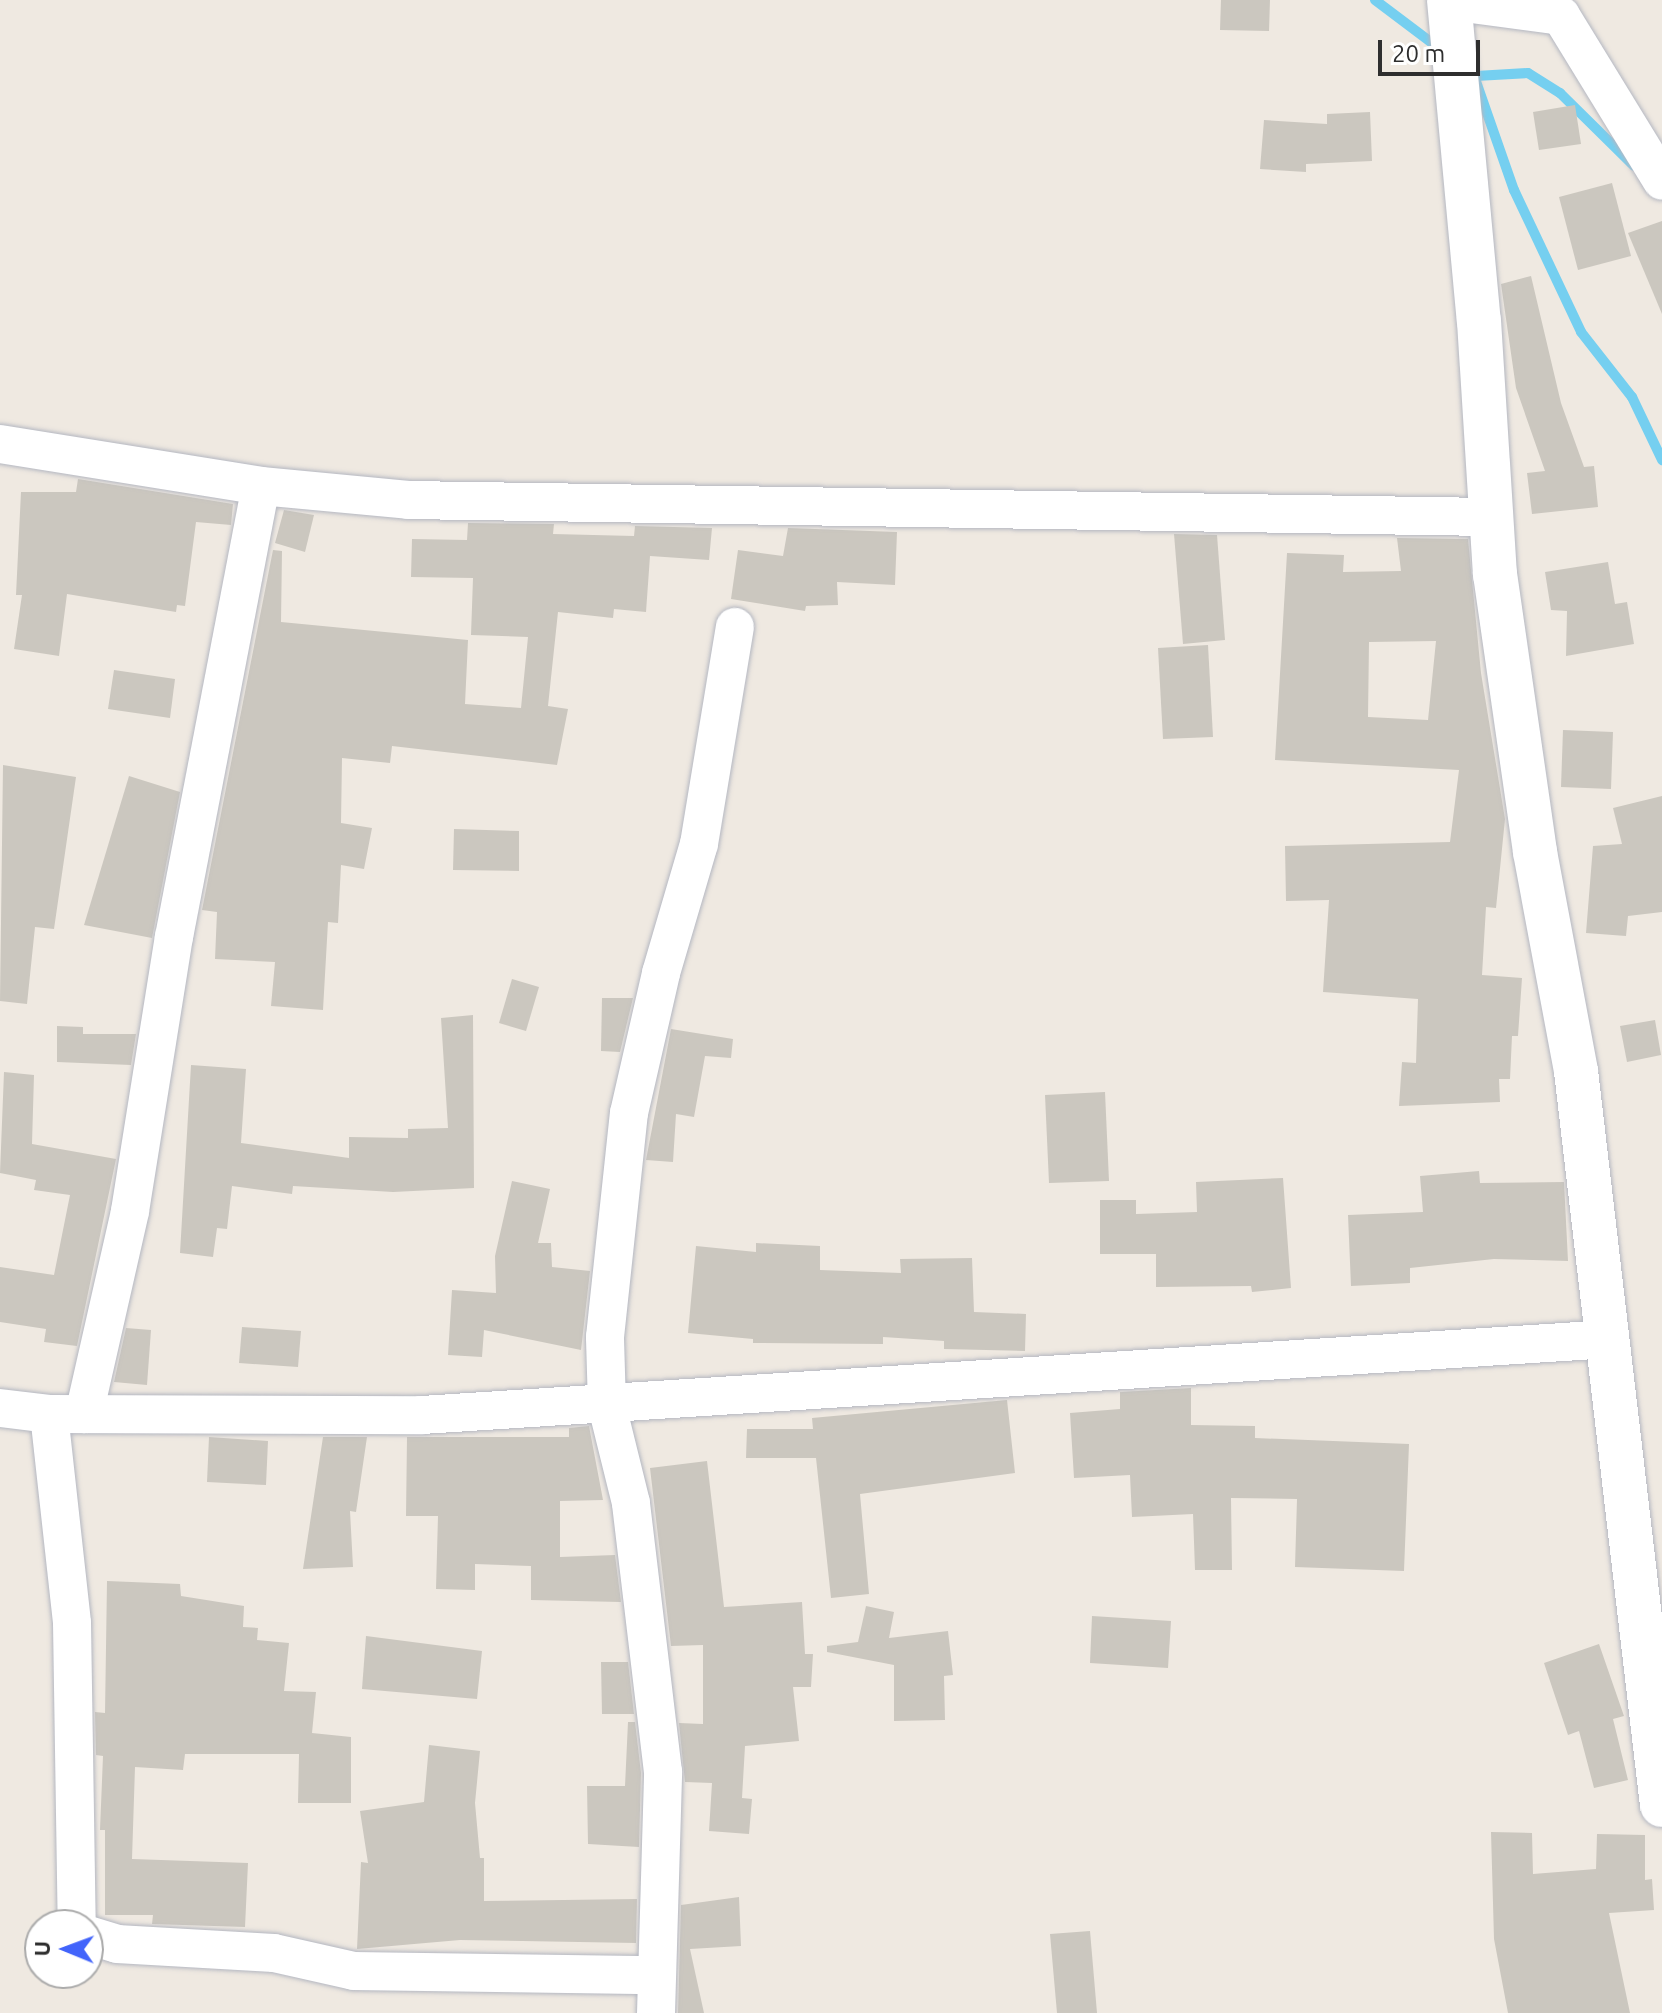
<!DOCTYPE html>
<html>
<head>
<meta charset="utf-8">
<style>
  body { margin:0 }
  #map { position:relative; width:1662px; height:2013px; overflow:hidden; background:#efe9e1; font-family:Ubuntu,sans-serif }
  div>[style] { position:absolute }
  .stream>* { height:10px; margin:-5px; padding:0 5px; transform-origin:5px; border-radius:5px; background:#75cff0 }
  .building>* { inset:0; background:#cbc7bf }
  .roads { filter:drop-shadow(0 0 2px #b4b7c1) drop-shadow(0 0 2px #b4b7c1) }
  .street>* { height:38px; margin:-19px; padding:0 19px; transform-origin:19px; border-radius:19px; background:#fff }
  .secondary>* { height:44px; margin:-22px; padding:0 22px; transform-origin:22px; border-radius:22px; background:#fff }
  span { translate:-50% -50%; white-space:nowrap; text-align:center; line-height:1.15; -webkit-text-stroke:7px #fff; paint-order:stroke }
  .north { position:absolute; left:24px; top:1909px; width:80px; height:80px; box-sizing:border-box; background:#fff; border:2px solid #ababab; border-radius:50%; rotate:271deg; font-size:22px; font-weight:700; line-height:32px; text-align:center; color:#2e2e2e }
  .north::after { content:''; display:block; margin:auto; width:28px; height:36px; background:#4264fb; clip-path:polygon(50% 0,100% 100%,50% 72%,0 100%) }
  .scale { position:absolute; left:1378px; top:40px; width:102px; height:36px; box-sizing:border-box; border:4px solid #2e2e2e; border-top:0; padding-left:10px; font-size:24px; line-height:28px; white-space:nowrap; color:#2e2e2e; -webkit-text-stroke:6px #fff; paint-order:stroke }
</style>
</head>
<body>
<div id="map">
  <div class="stream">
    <div style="left:1375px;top:0;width:81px;rotate:37deg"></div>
    <div style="left:1473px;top:73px;width:124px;rotate:70.7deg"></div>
    <div style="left:1514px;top:190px;width:157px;rotate:64.7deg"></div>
    <div style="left:1581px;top:332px;width:83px;rotate:51.9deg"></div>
    <div style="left:1632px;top:397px;width:70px;rotate:64.5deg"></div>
    <div style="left:1476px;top:76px;width:52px;rotate:-3.3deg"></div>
    <div style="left:1528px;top:73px;width:38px;rotate:32deg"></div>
    <div style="left:1560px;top:93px;width:104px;rotate:44.6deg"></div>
  </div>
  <div class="building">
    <div style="clip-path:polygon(1221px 0,1270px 0,1269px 31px,1220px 30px)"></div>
    <div style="clip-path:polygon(1575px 105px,1581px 144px,1539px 150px,1533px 112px)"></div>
    <div style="clip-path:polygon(1370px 112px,1372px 161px,1306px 164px,1306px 172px,1260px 169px,1264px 120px,1327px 124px,1327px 114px)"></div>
    <div style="clip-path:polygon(1612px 183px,1631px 256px,1578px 270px,1559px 197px)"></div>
    <div style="clip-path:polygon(1662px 221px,1662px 314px,1628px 233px)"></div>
    <div style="clip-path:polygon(1531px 276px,1561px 403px,1584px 467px,1594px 466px,1598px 507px,1532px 514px,1527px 473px,1545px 471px,1516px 388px,1501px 284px)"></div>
    <div style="clip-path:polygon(78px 479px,233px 504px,231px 525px,196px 522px,185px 606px,177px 605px,176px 612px,67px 594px,59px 656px,14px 649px,22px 595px,16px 595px,21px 492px,76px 492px)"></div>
    <div style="clip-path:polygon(284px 510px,314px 515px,305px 552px,275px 543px)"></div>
    <div style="clip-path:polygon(468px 523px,554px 524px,553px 534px,634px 536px,635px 526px,712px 528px,709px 560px,650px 556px,646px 612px,614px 609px,613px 618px,558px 612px,548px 706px,568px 709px,557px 765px,392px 746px,390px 763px,342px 758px,341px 823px,372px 828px,364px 869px,341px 865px,338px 923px,328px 922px,323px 1010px,271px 1006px,275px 962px,215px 959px,217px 912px,202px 910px,273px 550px,282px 551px,281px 622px,468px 640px,465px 704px,521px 708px,528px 637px,471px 635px,473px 578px,411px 577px,412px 539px,467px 540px)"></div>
    <div style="clip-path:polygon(788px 528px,897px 532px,895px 585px,837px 582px,838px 605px,806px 606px,805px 611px,731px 599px,738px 550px,783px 556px)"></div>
    <div style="clip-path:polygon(1174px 534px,1217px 535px,1225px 640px,1183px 644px)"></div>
    <div style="clip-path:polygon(evenodd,1397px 538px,1468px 539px,1481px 673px,1505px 819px,1496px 908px,1486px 907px,1482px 975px,1522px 978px,1518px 1036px,1512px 1036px,1510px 1079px,1499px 1079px,1500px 1102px,1399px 1106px,1402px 1062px,1416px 1063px,1418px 999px,1323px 992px,1329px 900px,1286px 901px,1285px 846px,1450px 842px,1459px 770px,1275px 760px,1287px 553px,1344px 555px,1343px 572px,1401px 571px,1397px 538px,1436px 641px,1428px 720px,1368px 717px,1369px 642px,1436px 641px)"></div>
    <div style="clip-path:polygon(1608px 562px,1615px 604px,1627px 602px,1634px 644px,1566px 656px,1567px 611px,1551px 610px,1545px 572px)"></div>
    <div style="clip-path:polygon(1208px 645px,1213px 737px,1163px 739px,1158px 648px)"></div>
    <div style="clip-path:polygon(114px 670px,175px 679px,170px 718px,108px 709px)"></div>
    <div style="clip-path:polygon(1563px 730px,1613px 732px,1611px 789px,1561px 787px)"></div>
    <div style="clip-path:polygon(3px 765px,76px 777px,54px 929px,35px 927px,27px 1004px,0 1001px)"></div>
    <div style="clip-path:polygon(129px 776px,180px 792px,152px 938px,84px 925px)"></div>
    <div style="clip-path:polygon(1662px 796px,1662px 912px,1628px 916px,1626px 936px,1586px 933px,1593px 846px,1622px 844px,1613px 808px)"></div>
    <div style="clip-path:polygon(454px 829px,519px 831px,519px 871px,453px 870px)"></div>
    <div style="clip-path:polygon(512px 979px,539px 987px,526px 1031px,499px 1023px)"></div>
    <div style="clip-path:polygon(602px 998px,633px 998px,620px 1052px,601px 1051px)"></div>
    <div style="clip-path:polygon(473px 1015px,474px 1188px,393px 1192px,293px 1186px,292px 1194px,232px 1186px,227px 1229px,217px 1228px,213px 1257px,180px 1253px,191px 1065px,246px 1069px,241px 1143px,349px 1158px,349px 1137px,408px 1138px,408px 1129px,448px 1128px,441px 1018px)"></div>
    <div style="clip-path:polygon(1655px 1020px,1661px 1055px,1627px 1062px,1620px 1026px)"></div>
    <div style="clip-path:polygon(57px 1026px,83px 1027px,83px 1034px,136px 1034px,131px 1065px,57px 1062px)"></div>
    <div style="clip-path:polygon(671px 1029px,733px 1039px,731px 1058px,705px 1056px,694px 1117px,676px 1114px,673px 1162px,646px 1160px)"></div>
    <div style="clip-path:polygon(4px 1072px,34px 1075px,32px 1144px,116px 1159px,77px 1346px,44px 1342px,46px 1329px,0 1322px,0 1267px,54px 1275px,70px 1195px,34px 1190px,36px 1180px,0 1173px)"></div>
    <div style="clip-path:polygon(1105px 1092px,1109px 1181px,1049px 1183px,1045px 1095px)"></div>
    <div style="clip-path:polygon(1479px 1171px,1480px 1183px,1564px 1182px,1568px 1261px,1494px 1259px,1410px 1268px,1410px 1283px,1351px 1286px,1348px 1215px,1423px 1212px,1420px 1176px)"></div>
    <div style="clip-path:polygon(1283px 1178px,1291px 1288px,1252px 1292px,1251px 1286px,1156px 1287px,1156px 1254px,1100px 1254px,1100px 1200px,1136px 1200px,1136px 1214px,1197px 1212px,1196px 1182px)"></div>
    <div style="clip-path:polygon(512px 1181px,550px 1189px,538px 1243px,551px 1243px,552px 1267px,590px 1271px,581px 1350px,484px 1330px,482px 1357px,448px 1355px,452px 1290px,496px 1293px,495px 1256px)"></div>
    <div style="clip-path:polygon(756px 1243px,820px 1246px,820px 1270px,901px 1273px,900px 1259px,972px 1258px,974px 1312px,1026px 1314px,1025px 1351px,944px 1349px,944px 1341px,883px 1337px,883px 1344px,753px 1343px,753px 1339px,688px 1333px,696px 1246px,756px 1252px)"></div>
    <div style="clip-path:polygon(242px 1327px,301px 1331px,298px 1367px,239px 1363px)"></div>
    <div style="clip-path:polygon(126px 1328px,151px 1330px,147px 1385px,114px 1382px)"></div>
    <div style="clip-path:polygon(1191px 1388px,1191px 1425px,1255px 1426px,1255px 1438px,1409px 1444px,1404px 1571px,1295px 1567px,1297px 1499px,1231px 1498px,1232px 1570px,1195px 1570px,1193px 1514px,1132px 1517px,1130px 1475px,1074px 1478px,1070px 1413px,1120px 1409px,1120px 1392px)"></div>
    <div style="clip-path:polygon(1007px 1400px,1015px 1473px,860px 1494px,869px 1594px,831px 1598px,816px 1458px,746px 1458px,747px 1429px,813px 1429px,812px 1418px)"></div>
    <div style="clip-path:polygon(589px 1426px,603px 1500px,560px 1501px,560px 1557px,615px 1555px,621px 1602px,531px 1600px,531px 1566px,475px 1564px,475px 1590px,436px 1589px,438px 1516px,406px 1516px,407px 1437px,569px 1437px,569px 1428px)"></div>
    <div style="clip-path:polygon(209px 1437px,268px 1441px,266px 1485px,207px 1482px)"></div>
    <div style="clip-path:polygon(323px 1437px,367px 1437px,356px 1512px,350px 1511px,353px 1567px,303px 1569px)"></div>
    <div style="clip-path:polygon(707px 1461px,724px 1607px,802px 1602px,805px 1654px,813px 1654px,811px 1687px,793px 1687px,799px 1741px,745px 1746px,742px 1798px,752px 1799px,749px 1834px,709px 1831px,712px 1783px,685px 1782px,679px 1723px,703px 1724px,703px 1645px,671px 1646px,650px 1468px)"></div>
    <div style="clip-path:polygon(107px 1581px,180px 1584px,181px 1596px,244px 1606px,243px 1627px,258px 1628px,257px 1640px,289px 1643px,284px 1691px,316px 1692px,312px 1733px,351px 1737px,351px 1803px,298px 1803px,299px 1754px,185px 1754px,183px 1770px,135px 1767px,132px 1859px,248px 1863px,245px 1927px,152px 1924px,153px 1915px,105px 1915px,105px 1830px,100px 1830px,103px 1756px,96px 1755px,95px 1712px,105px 1713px)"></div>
    <div style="clip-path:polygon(866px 1606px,894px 1612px,889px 1638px,948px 1631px,953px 1675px,944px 1676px,945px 1720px,894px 1721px,894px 1665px,827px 1652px,827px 1646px,858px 1642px)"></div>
    <div style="clip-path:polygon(1092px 1616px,1171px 1621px,1168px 1668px,1090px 1663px)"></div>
    <div style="clip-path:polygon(366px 1636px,482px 1651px,477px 1699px,362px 1689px)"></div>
    <div style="clip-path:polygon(1599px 1644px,1624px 1716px,1613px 1719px,1628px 1780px,1594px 1788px,1579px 1731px,1568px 1735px,1544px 1663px)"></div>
    <div style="clip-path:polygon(601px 1662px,628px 1662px,634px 1714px,602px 1714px)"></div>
    <div style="clip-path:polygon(628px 1722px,635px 1722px,641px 1773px,639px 1847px,588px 1844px,587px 1786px,625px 1786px)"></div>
    <div style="clip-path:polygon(429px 1745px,480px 1751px,475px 1803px,480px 1858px,484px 1858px,484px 1901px,637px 1899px,636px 1943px,460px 1940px,357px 1949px,361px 1862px,368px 1863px,360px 1811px,424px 1802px)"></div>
    <div style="clip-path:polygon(1491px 1832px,1532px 1833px,1533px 1874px,1596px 1869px,1597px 1834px,1645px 1835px,1645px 1880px,1652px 1879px,1654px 1910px,1609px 1913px,1630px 2013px,1508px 2013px,1494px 1939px)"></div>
    <div style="clip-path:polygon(739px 1897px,741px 1946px,690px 1949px,704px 2013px,678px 2013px,681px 1905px)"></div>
    <div style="clip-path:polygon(1090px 1931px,1097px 2013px,1057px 2013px,1050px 1934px)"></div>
  </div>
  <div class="roads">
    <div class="street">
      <div style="left:1449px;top:1px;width:113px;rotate:7.6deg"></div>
      <div style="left:1561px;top:16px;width:193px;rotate:58.5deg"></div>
      <div style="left:0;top:444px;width:264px;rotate:9.1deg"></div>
      <div style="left:261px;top:486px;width:148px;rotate:5.4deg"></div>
      <div style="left:408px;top:500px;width:1083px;rotate:0.9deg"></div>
      <div style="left:0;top:1408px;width:49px;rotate:7deg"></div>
      <div style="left:49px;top:1414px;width:373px;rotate:0.2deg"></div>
      <div style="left:422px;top:1415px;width:1190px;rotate:-3.66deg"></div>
      <div style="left:49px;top:1414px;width:210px;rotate:83.7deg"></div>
      <div style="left:72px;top:1623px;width:302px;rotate:89.1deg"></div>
      <div style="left:84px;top:1414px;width:208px;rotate:-77.2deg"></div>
      <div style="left:130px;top:1211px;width:278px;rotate:-80.9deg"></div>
      <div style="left:174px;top:937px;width:459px;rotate:-79.1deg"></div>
      <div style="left:88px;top:1935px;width:30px;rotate:17deg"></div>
      <div style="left:117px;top:1944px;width:157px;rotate:3.3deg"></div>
      <div style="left:274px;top:1953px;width:82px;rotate:12.7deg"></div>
      <div style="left:354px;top:1971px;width:301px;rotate:0.8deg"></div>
      <div style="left:656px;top:2013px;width:241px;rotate:-88.3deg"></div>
      <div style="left:663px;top:1772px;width:271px;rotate:-96.8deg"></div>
      <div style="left:631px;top:1503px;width:100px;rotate:-103.9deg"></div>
      <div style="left:607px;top:1406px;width:69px;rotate:-91.7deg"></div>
      <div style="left:605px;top:1337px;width:225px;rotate:-83.9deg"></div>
      <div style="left:629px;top:1113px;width:144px;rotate:-77.1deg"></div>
      <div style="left:661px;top:973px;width:134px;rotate:-73.6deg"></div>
      <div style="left:699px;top:844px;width:220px;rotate:-80.6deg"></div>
    </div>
    <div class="secondary">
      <div style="left:1449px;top:0;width:322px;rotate:84.7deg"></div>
      <div style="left:1479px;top:321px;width:254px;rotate:86.4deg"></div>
      <div style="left:1495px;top:574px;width:281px;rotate:81.8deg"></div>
      <div style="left:1535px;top:852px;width:223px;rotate:79.4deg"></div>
      <div style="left:1576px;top:1071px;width:739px;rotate:83.32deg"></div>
    </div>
  </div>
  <div class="north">U</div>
  <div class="scale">20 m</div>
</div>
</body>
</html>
